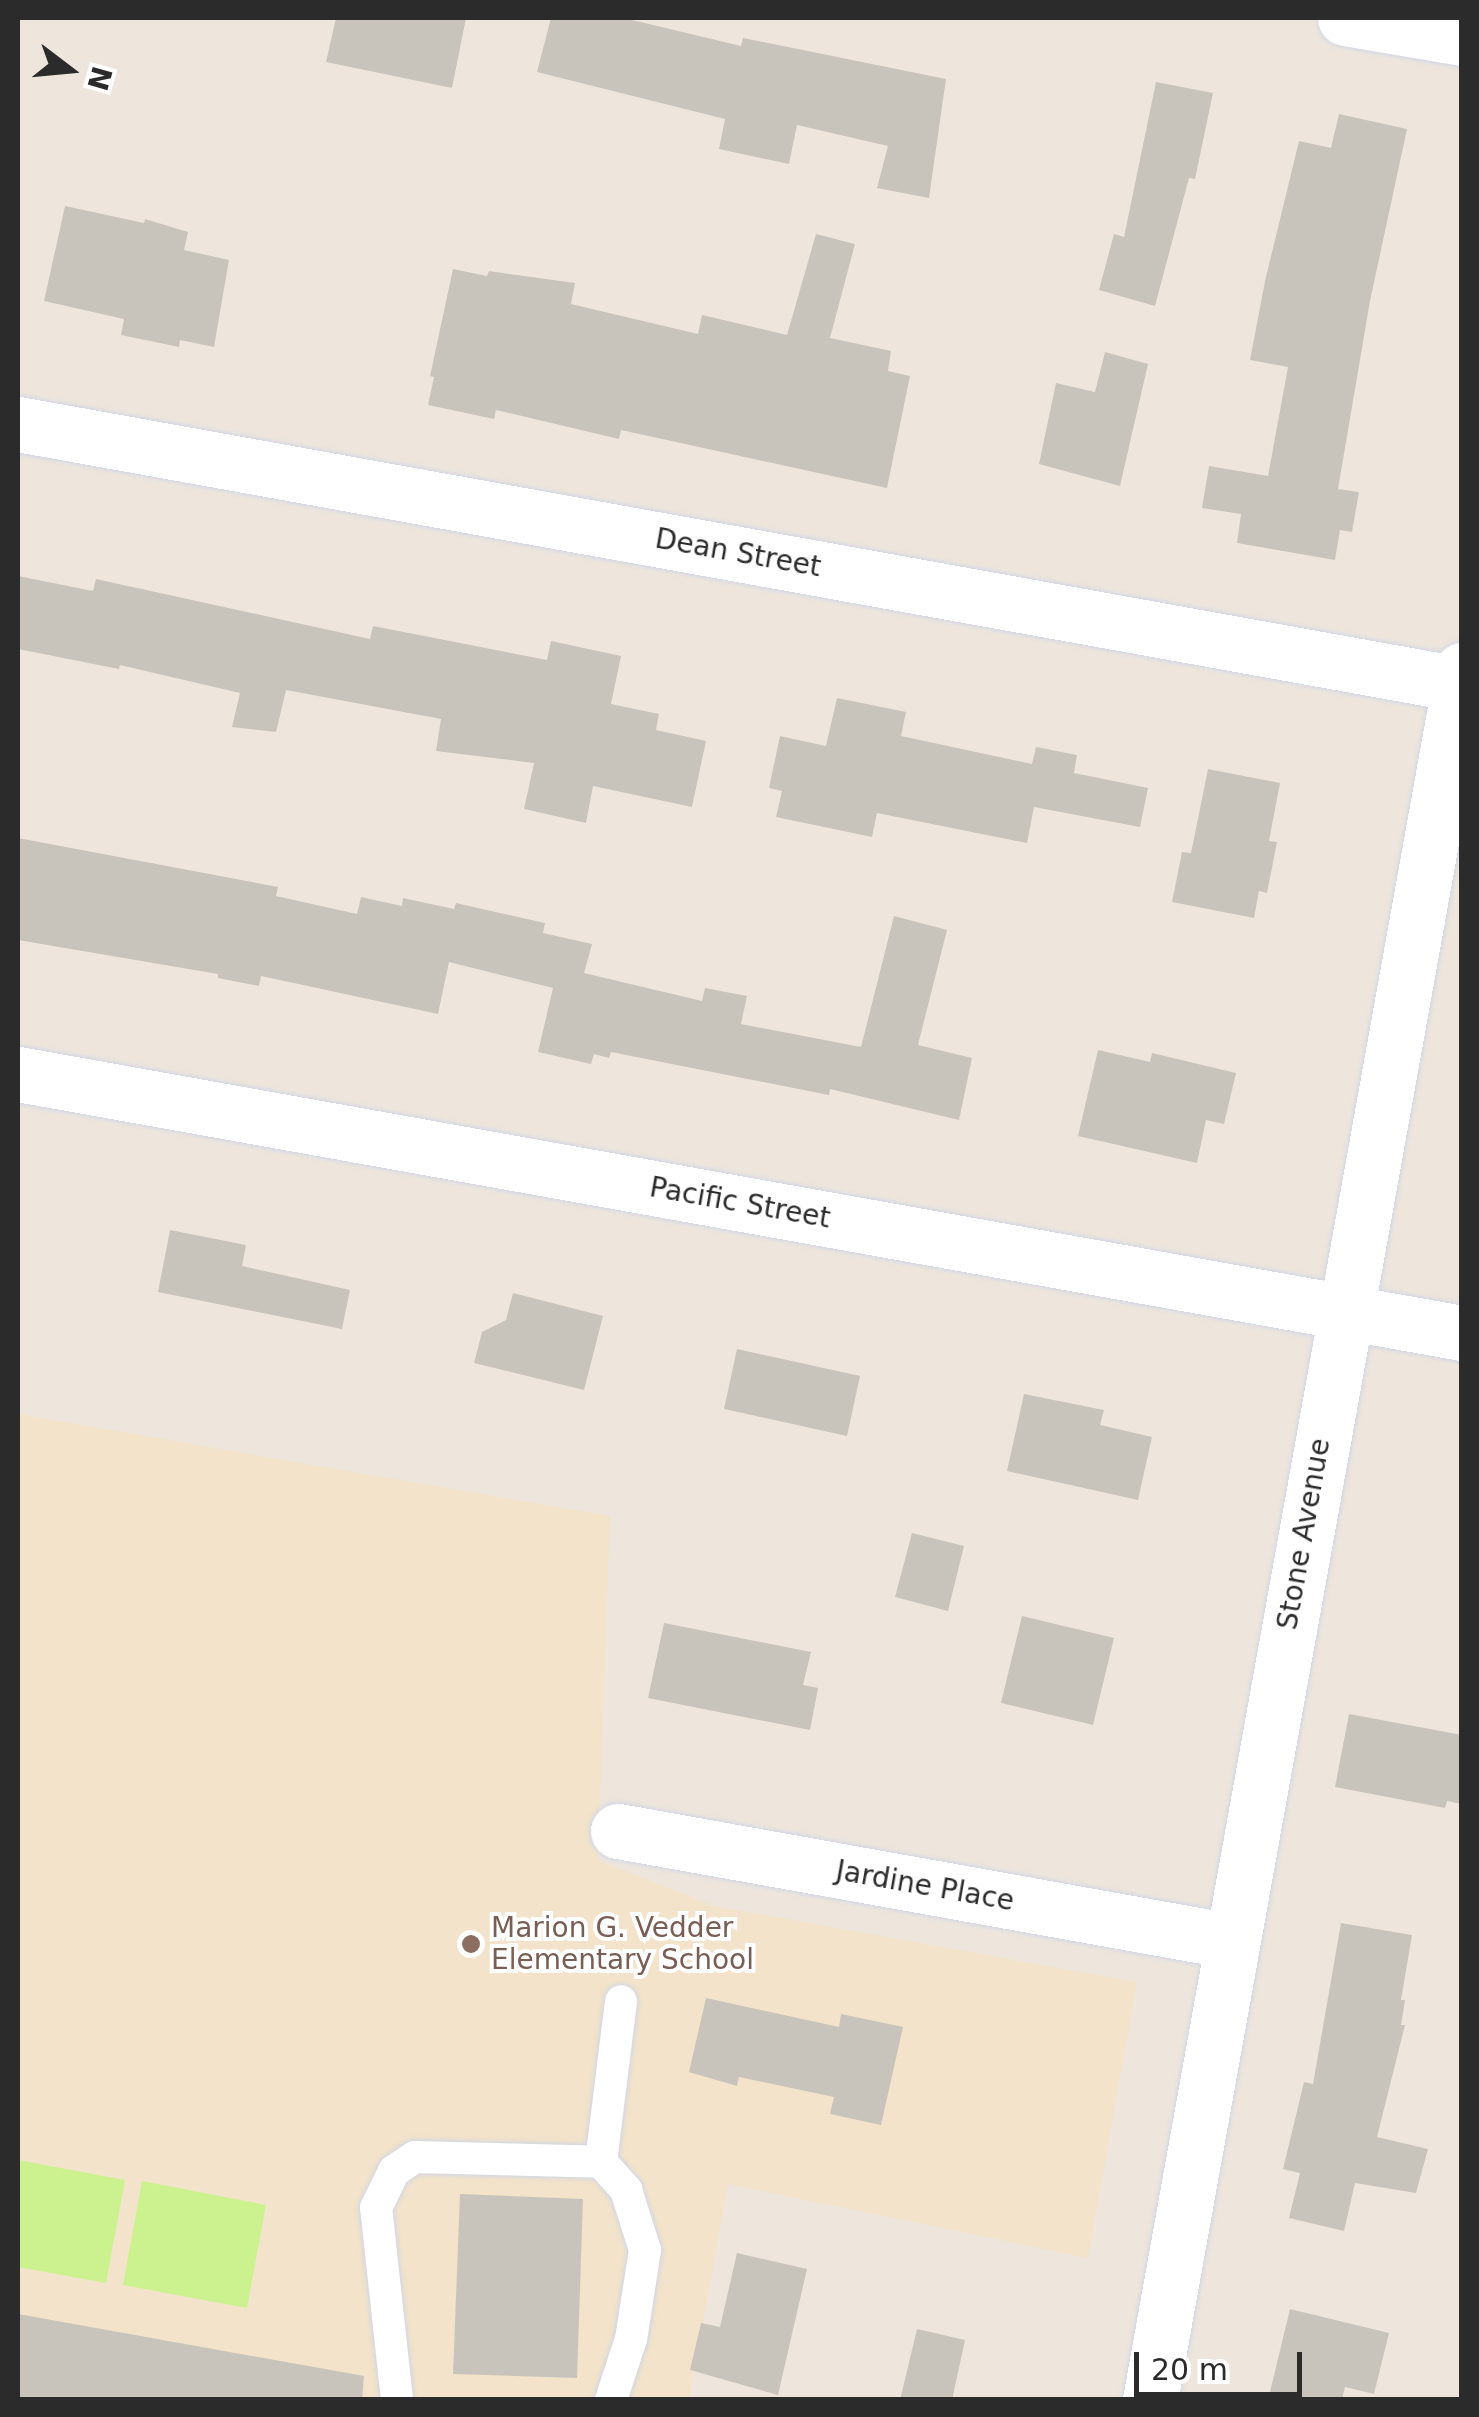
<!DOCTYPE html>
<html>
<head>
<meta charset="utf-8">
<style>
  body { margin:0 }
  #map { position:relative; width:1479px; height:2417px; overflow:hidden; background:#eee6dc; font-family:"DejaVu Sans",sans-serif }
  div>[style] { position:absolute }
  .education>* { inset:0; background:#f2e3ca }
  .pitch>* { inset:0; background:#cbf28e }
  .building>* { inset:0; background:#c9c4bb }
  .roads { filter:drop-shadow(0 0 2px #d1d6e5) drop-shadow(0 0 2px #d1d6e5) }
  .lane>* { height:32px; margin:-16px; padding:0 16px; transform-origin:16px; border-radius:16px; background:#fff }
  .street>* { height:55px; margin:-27.5px; padding:0 27.5px; transform-origin:27.5px; border-radius:27.5px; background:#fff }
  .dots>* { width:28px; height:28px; translate:-50% -50%; box-sizing:border-box; border:5px solid #fff; border-radius:50% }
  span { translate:-50% -50%; white-space:nowrap; text-align:center; line-height:1.15; -webkit-text-stroke:8px #fff; paint-order:stroke }
  .street-label { font-size:28px; color:#2b2b2b }
  .education-label { font-size:28px; color:#785e54 }
  .left { translate:0 -50%; text-align:left }
  .frame { position:absolute; inset:0; border:20px solid #2b2b2b; pointer-events:none }
  .north { position:absolute; left:20px; top:20px; width:100px; height:100px; -webkit-text-stroke:8px #fff; paint-order:stroke; rotate:106deg; font-size:28px; font-weight:700; line-height:40px; text-align:center; color:#2b2b2b }
  .north::after { content:''; display:block; margin:auto; width:35px; height:45px; background:#2b2b2b; clip-path:polygon(50% 0,100% 100%,50% 72%,0 100%) }
  .scale { position:absolute; left:1134px; top:2352px; width:168px; height:45px; box-sizing:border-box; border:5px solid #2b2b2b; border-top:0; padding-left:12px; font-size:30px; line-height:35px; white-space:nowrap; color:#2b2b2b; -webkit-text-stroke:8px #fff; paint-order:stroke }
</style>
</head>
<body>
<div id="map">
  <div class="education">
    <div style="clip-path:polygon(18px 1414px,610px 1516px,598px 1860px,714px 1906px,1137px 1982px,1088px 2258px,728px 2184px,689px 2399px,18px 2399px)"></div>
  </div>
  <div class="pitch">
    <div style="clip-path:polygon(18px 2160px,125px 2180px,106px 2283px,18px 2267px)"></div>
    <div style="clip-path:polygon(142px 2181px,266px 2205px,247px 2308px,123px 2285px)"></div>
  </div>
  <div class="building">
    <div style="clip-path:polygon(336px 18px,466px 18px,452px 88px,326px 62px)"></div>
    <div style="clip-path:polygon(551px 18px,624px 18px,741px 46px,743px 38px,946px 79px,929px 198px,877px 188px,888px 146px,797px 125px,789px 164px,719px 149px,725px 119px,537px 72px)"></div>
    <div style="clip-path:polygon(1156px 82px,1213px 93px,1195px 179px,1189px 178px,1155px 306px,1099px 290px,1114px 234px,1124px 237px)"></div>
    <div style="clip-path:polygon(1339px 114px,1407px 129px,1370px 301px,1338px 489px,1359px 492px,1352px 532px,1340px 530px,1335px 560px,1237px 543px,1241px 514px,1202px 508px,1209px 466px,1268px 476px,1288px 367px,1250px 360px,1265px 281px,1299px 141px,1331px 148px)"></div>
    <div style="clip-path:polygon(65px 206px,144px 223px,145px 219px,188px 232px,184px 250px,229px 260px,214px 347px,180px 340px,179px 347px,121px 335px,124px 319px,44px 301px)"></div>
    <div style="clip-path:polygon(816px 234px,855px 244px,830px 338px,891px 351px,888px 371px,910px 376px,887px 488px,621px 430px,619px 439px,496px 410px,494px 419px,428px 405px,434px 377px,430px 376px,453px 269px,487px 276px,489px 271px,575px 283px,571px 304px,698px 334px,702px 315px,787px 335px)"></div>
    <div style="clip-path:polygon(1105px 352px,1148px 364px,1120px 486px,1039px 464px,1056px 383px,1095px 392px)"></div>
    <div style="clip-path:polygon(18px 576px,93px 591px,96px 579px,370px 639px,373px 626px,547px 660px,551px 641px,621px 656px,611px 704px,659px 714px,656px 730px,706px 741px,692px 807px,593px 786px,586px 823px,524px 809px,534px 763px,436px 751px,441px 719px,286px 690px,276px 732px,232px 727px,240px 693px,120px 665px,119px 669px,18px 649px)"></div>
    <div style="clip-path:polygon(837px 698px,906px 712px,901px 736px,1032px 764px,1036px 747px,1077px 755px,1074px 773px,1148px 788px,1140px 827px,1034px 807px,1027px 843px,877px 813px,872px 837px,776px 817px,782px 791px,769px 788px,780px 736px,826px 746px)"></div>
    <div style="clip-path:polygon(1208px 769px,1280px 783px,1269px 841px,1277px 842px,1267px 893px,1259px 891px,1254px 918px,1172px 902px,1182px 852px,1191px 853px)"></div>
    <div style="clip-path:polygon(18px 838px,278px 887px,276px 896px,357px 914px,361px 897px,402px 906px,403px 898px,454px 909px,456px 903px,545px 923px,543px 933px,592px 944px,584px 973px,702px 1001px,705px 988px,747px 996px,741px 1024px,861px 1047px,894px 916px,947px 930px,918px 1045px,972px 1058px,959px 1120px,830px 1089px,829px 1095px,611px 1052px,609px 1058px,594px 1054px,591px 1064px,538px 1052px,553px 988px,449px 962px,438px 1014px,261px 976px,259px 986px,218px 978px,218px 974px,18px 940px)"></div>
    <div style="clip-path:polygon(1098px 1050px,1150px 1062px,1152px 1053px,1236px 1073px,1224px 1124px,1206px 1120px,1197px 1163px,1078px 1136px)"></div>
    <div style="clip-path:polygon(170px 1230px,246px 1245px,242px 1266px,350px 1290px,342px 1329px,158px 1292px)"></div>
    <div style="clip-path:polygon(513px 1293px,603px 1316px,584px 1390px,474px 1363px,482px 1332px,506px 1320px)"></div>
    <div style="clip-path:polygon(737px 1349px,860px 1376px,847px 1436px,724px 1409px)"></div>
    <div style="clip-path:polygon(1024px 1394px,1104px 1410px,1100px 1425px,1152px 1437px,1138px 1500px,1007px 1471px)"></div>
    <div style="clip-path:polygon(912px 1533px,964px 1546px,948px 1611px,895px 1597px)"></div>
    <div style="clip-path:polygon(1022px 1616px,1114px 1638px,1093px 1725px,1001px 1703px)"></div>
    <div style="clip-path:polygon(664px 1623px,811px 1652px,803px 1685px,818px 1688px,810px 1730px,648px 1698px)"></div>
    <div style="clip-path:polygon(1349px 1714px,1462px 1735px,1462px 1804px,1447px 1801px,1445px 1808px,1335px 1787px)"></div>
    <div style="clip-path:polygon(1341px 1923px,1412px 1935px,1401px 2000px,1405px 2000px,1401px 2025px,1405px 2025px,1377px 2137px,1428px 2149px,1416px 2193px,1355px 2183px,1344px 2231px,1289px 2218px,1300px 2173px,1283px 2169px,1304px 2082px,1313px 2084px)"></div>
    <div style="clip-path:polygon(706px 1998px,839px 2027px,841px 2014px,903px 2027px,881px 2125px,830px 2114px,834px 2097px,739px 2077px,737px 2086px,689px 2072px)"></div>
    <div style="clip-path:polygon(460px 2194px,583px 2199px,577px 2378px,453px 2374px)"></div>
    <div style="clip-path:polygon(737px 2253px,807px 2269px,778px 2395px,690px 2370px,701px 2323px,720px 2327px)"></div>
    <div style="clip-path:polygon(1290px 2309px,1389px 2333px,1374px 2394px,1345px 2387px,1342px 2400px,1268px 2400px)"></div>
    <div style="clip-path:polygon(18px 2314px,364px 2376px,362px 2400px,18px 2400px)"></div>
    <div style="clip-path:polygon(917px 2329px,965px 2340px,952px 2400px,900px 2400px)"></div>
  </div>
  <div class="roads">
    <div class="lane">
      <div style="left:601px;top:2162px;width:162px;rotate:-82.9deg"></div>
      <div style="left:397px;top:2400px;width:193px;rotate:-96.2deg"></div>
      <div style="left:376px;top:2208px;width:41px;rotate:-64.1deg"></div>
      <div style="left:394px;top:2171px;width:25px;rotate:-34deg"></div>
      <div style="left:415px;top:2157px;width:186px;rotate:1.5deg"></div>
      <div style="left:601px;top:2162px;width:38px;rotate:48deg"></div>
      <div style="left:626px;top:2190px;width:63px;rotate:72.4deg"></div>
      <div style="left:645px;top:2250px;width:90px;rotate:98.9deg"></div>
      <div style="left:631px;top:2339px;width:64px;rotate:108.2deg"></div>
    </div>
    <div class="street">
      <div style="left:1345px;top:18px;width:119px;rotate:9.7deg"></div>
      <div style="left:18px;top:424px;width:1464px;rotate:10.23deg"></div>
      <div style="left:18px;top:1074px;width:1467px;rotate:10.17deg"></div>
      <div style="left:618px;top:1831px;width:623px;rotate:10.17deg"></div>
      <div style="left:1150px;top:2400px;width:1758px;rotate:-79.78deg"></div>
    </div>
  </div>
  <div class="dots">
    <div style="left:471px;top:1944px;background:#8d6e63"></div>
  </div>
  <div class="street-label">
    <span style="left:738px;top:553px;rotate:10deg">Dean Street</span>
    <span style="left:740px;top:1203px;rotate:10deg">Pacific Street</span>
    <span style="left:1304px;top:1534px;rotate:-80deg">Stone Avenue</span>
    <span style="left:925px;top:1886px;rotate:10deg">Jardine Place</span>
  </div>
  <div class="education-label">
    <span class="left" style="left:491px;top:1944px">Marion G. Vedder<br>Elementary School</span>
  </div>
  <div class="frame"></div>
  <div class="north">N</div>
  <div class="scale">20 m</div>
</div>
</body>
</html>
